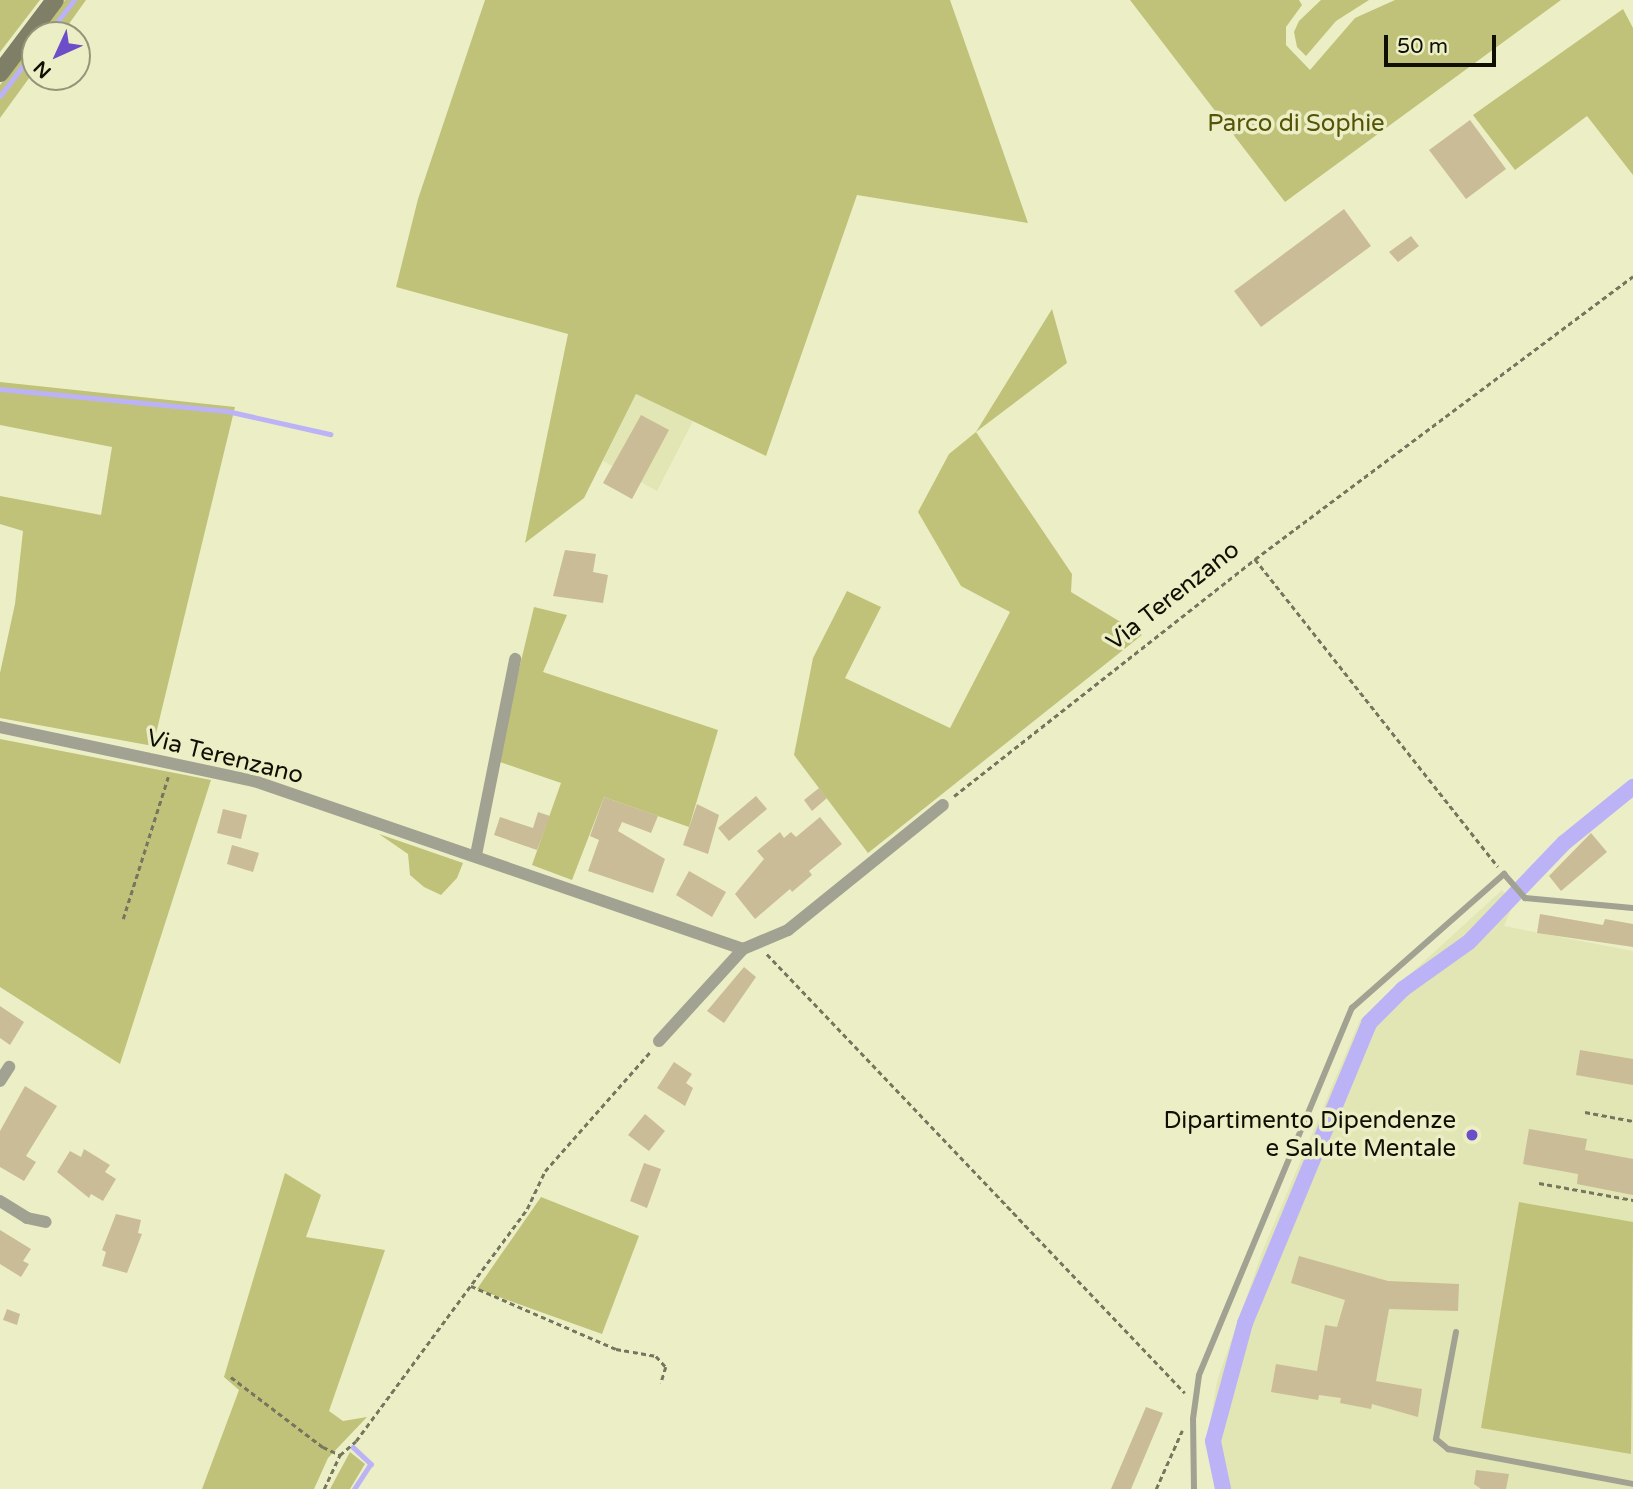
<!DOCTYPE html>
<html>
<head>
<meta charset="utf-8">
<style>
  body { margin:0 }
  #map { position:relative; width:1633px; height:1489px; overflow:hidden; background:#ecefc6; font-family:"Varela Round",sans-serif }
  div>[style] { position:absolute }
  .built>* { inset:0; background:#e2e5b4 }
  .green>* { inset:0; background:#bfc278 }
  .stream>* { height:4.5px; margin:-2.25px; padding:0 2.25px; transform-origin:2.25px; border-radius:2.25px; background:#bcb3f7 }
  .canal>* { height:16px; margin:-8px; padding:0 8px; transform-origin:8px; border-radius:8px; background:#bcb3f7 }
  .building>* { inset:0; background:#cabc96 }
  .path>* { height:2.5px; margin-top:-1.25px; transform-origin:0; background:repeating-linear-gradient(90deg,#75765d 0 5px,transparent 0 8.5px) }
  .lane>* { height:6px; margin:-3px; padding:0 3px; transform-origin:3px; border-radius:3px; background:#a1a291 }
  .street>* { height:12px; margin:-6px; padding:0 6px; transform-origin:6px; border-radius:6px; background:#a1a291 }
  .secondary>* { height:18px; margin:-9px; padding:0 9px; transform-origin:9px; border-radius:9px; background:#7e7f66 }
  .dots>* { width:19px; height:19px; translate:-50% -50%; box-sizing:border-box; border:4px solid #ecefc6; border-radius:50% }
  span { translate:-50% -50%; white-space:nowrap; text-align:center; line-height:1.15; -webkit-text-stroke:7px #ecefc6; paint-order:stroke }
  .park-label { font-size:24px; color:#545408 }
  .street-label { font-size:24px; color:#0f0f03 }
  .poi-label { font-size:24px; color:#0f0f03 }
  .right { translate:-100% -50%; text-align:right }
  .north { position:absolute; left:21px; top:21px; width:70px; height:70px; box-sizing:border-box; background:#ecefc6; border:2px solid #949578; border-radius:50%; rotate:225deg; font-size:19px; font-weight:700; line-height:28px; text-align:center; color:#0f0f03 }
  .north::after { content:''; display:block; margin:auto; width:24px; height:32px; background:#6c4fc8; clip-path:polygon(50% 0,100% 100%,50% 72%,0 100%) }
  .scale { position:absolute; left:1384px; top:35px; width:112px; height:32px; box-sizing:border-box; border:4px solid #0f0f03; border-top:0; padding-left:9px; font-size:21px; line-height:24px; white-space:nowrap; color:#0f0f03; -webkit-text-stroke:5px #ecefc6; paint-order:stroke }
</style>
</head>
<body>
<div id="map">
  <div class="built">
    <div style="clip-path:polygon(636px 394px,693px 421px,657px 491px,603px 461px)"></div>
    <div style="clip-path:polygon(1502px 890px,1514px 903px,1504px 926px,1633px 951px,1633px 1489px,1217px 1489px,1208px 1438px,1217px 1381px,1263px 1250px,1360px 1020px)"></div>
  </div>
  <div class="green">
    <div style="clip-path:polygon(0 0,40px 0,0 52px)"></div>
    <div style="clip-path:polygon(65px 0,86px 0,61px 35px,38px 35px)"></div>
    <div style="clip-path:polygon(485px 0,950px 0,1028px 223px,857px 195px,766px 456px,636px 394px,584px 498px,525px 543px,568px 334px,396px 287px,418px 199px)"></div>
    <div style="clip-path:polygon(1130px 0,1299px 0,1302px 5px,1286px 27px,1286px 45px,1310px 70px,1355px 18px,1395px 0,1561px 0,1285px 202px)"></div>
    <div style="clip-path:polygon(1321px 0,1369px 0,1336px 21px,1306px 56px,1297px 47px,1294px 32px,1299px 21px)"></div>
    <div style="clip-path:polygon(1623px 9px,1633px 28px,1633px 175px,1587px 116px,1515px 170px,1473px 115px)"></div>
    <div style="clip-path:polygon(35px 39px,35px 70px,0 118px,0 85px)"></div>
    <div style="clip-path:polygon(1052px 309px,1067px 363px,976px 432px,1072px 574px,1071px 592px,1142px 635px,868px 853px,794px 755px,813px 658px,847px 591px,881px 607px,845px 678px,950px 728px,1010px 612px,961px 586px,918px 512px,949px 454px,976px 432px)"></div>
    <div style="clip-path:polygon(0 382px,235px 407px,153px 746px,0 718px,0 673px,15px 604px,23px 531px,0 524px,0 496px,101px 515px,112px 447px,0 425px)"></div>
    <div style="clip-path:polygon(534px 607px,567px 615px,543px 672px,718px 730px,689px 827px,604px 797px,572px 880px,532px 865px,561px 783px,497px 761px)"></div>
    <div style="clip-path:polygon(0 739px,211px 780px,120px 1064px,0 987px)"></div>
    <div style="clip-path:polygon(379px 834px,463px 863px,457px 878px,441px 895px,424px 887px,410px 875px,408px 854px)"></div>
    <div style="clip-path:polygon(285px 1173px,321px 1195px,306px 1237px,385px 1250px,329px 1411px,343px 1421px,367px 1417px,328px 1458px,314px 1489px,202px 1489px,239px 1390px,224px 1377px)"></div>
    <div style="clip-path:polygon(541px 1197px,639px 1236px,602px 1334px,477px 1289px)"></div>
    <div style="clip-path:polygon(1519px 1202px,1633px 1222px,1631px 1454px,1481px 1428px)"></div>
    <div style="clip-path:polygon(350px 1452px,365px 1464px,350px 1489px,330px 1489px)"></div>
  </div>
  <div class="stream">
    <div style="left:47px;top:35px;width:44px;rotate:-52.4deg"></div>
    <div style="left:0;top:96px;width:58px;rotate:-52.7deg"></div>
    <div style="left:0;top:389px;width:228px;rotate:5.5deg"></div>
    <div style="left:227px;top:411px;width:106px;rotate:12.6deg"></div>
    <div style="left:353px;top:1447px;width:25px;rotate:43deg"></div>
    <div style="left:371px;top:1464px;width:30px;rotate:123deg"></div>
  </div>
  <div class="canal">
    <div style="left:1223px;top:1489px;width:49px;rotate:-101.8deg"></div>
    <div style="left:1213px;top:1441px;width:122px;rotate:-74.8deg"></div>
    <div style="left:1245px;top:1323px;width:325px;rotate:-67.5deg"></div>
    <div style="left:1369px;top:1023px;width:48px;rotate:-45deg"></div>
    <div style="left:1403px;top:989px;width:81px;rotate:-35.5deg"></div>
    <div style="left:1469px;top:942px;width:137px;rotate:-46.2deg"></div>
    <div style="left:1564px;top:843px;width:89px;rotate:-39.1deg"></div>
  </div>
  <div class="building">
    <div style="clip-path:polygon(1470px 120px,1506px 169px,1466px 199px,1429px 150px)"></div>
    <div style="clip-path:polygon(1344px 209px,1371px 246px,1261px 327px,1234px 291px)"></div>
    <div style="clip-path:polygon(1411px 236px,1419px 246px,1398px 262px,1389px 252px)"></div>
    <div style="clip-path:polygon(641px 415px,669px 430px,632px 499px,603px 483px)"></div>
    <div style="clip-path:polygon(565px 550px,596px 554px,593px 572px,608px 575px,603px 603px,553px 596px)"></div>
    <div style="clip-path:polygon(819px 788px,827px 798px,812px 811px,804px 800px)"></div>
    <div style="clip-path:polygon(756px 796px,767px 809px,729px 841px,718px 828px)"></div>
    <div style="clip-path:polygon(604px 797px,658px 816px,651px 833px,622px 822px,618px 831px,665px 859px,653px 893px,588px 871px,599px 840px,590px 836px)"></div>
    <div style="clip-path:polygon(697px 804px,719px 815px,708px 854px,683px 845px)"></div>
    <div style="clip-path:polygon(223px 809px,247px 815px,241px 839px,217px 833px)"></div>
    <div style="clip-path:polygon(538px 812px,550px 816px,537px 850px,494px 835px,500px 817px,533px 828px)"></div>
    <div style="clip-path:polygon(820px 817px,842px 844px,809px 871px,812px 875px,792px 892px,790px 889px,755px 919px,735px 894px,764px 859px,757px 851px,780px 832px,784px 838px,791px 832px,796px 837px)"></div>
    <div style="clip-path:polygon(1591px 833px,1607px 852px,1561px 891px,1549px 876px)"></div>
    <div style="clip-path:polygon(232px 845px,259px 853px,253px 872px,227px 864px)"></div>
    <div style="clip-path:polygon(689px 871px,726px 892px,712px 917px,676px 895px)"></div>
    <div style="clip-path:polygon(1540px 914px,1603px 925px,1605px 919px,1633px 924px,1633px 947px,1537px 933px)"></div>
    <div style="clip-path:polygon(744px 967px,756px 977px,724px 1023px,707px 1011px)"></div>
    <div style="clip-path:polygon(0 1006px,24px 1022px,10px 1045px,0 1038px)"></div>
    <div style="clip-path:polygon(1580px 1050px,1633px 1059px,1633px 1085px,1576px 1075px)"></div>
    <div style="clip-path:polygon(674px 1062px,692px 1074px,686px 1083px,693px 1088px,685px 1106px,657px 1088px)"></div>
    <div style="clip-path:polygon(25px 1086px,57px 1106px,26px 1156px,36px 1162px,24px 1181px,0 1167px,0 1131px)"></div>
    <div style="clip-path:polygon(645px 1114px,665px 1131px,649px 1151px,628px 1135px)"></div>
    <div style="clip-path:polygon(1529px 1129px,1587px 1139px,1585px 1150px,1633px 1159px,1633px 1195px,1577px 1184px,1578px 1174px,1523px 1164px)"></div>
    <div style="clip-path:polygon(84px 1149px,110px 1165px,105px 1172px,116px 1179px,103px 1201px,91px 1194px,89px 1198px,57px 1172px,70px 1151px,81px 1157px)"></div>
    <div style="clip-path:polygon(644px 1163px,661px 1169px,647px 1208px,630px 1201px)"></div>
    <div style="clip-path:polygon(116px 1214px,141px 1220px,138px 1233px,142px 1234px,127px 1273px,102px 1266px,106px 1252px,102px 1250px)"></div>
    <div style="clip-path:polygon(0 1230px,31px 1249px,23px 1261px,29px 1264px,21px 1277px,0 1264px)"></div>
    <div style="clip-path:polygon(1299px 1256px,1388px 1281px,1459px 1284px,1458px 1311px,1389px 1309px,1376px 1381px,1422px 1389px,1418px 1417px,1372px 1404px,1371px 1409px,1340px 1403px,1341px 1398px,1319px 1395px,1318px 1400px,1271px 1392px,1276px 1364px,1317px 1371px,1325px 1325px,1337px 1327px,1345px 1300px,1291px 1283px)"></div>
    <div style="clip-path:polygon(7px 1309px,20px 1314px,17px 1325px,3px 1320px)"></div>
    <div style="clip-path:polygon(1146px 1407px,1163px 1413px,1131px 1489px,1111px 1489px)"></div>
    <div style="clip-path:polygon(1476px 1470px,1509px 1474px,1506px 1489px,1481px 1489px,1474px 1484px)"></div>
  </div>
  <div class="path">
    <div style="left:1255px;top:559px;width:392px;rotate:51.7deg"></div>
    <div style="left:954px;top:796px;width:383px;rotate:-38.2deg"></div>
    <div style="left:1255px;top:559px;width:472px;rotate:-36.8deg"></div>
    <div style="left:123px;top:919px;width:149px;rotate:-72.4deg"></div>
    <div style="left:767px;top:954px;width:606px;rotate:46.4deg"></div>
    <div style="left:1585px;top:1112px;width:49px;rotate:10.6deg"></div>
    <div style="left:1539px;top:1183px;width:96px;rotate:10.3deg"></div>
    <div style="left:471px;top:1286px;width:158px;rotate:23.5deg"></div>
    <div style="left:616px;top:1349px;width:41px;rotate:9.9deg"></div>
    <div style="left:656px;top:1356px;width:15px;rotate:48deg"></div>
    <div style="left:666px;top:1367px;width:17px;rotate:107deg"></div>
    <div style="left:231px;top:1377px;width:116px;rotate:37.3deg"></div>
    <div style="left:323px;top:1447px;width:19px;rotate:25deg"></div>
    <div style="left:324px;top:1489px;width:38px;rotate:-65deg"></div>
    <div style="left:340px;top:1455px;width:21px;rotate:-41deg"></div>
    <div style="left:356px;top:1441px;width:288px;rotate:-53.6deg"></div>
    <div style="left:527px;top:1209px;width:42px;rotate:-64.7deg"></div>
    <div style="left:545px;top:1171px;width:159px;rotate:-48.6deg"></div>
    <div style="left:1156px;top:1489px;width:64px;rotate:-65.9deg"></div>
  </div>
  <div class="lane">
    <div style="left:1456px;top:1332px;width:109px;rotate:100.6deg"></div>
    <div style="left:1436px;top:1439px;width:16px;rotate:40deg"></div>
    <div style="left:1448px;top:1449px;width:188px;rotate:10.7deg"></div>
    <div style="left:1194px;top:1489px;width:70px;rotate:-90.8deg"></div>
    <div style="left:1193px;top:1419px;width:44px;rotate:-82.2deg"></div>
    <div style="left:1199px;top:1375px;width:398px;rotate:-67.4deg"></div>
    <div style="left:1352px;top:1008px;width:203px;rotate:-41.4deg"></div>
    <div style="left:1504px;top:874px;width:32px;rotate:49deg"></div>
    <div style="left:1525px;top:898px;width:108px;rotate:5.3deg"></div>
  </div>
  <div class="street">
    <div style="left:0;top:727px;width:260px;rotate:12deg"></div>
    <div style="left:254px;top:781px;width:517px;rotate:18.96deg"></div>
    <div style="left:743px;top:949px;width:49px;rotate:-22.9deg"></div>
    <div style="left:788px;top:930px;width:199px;rotate:-38.9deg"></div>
    <div style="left:476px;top:855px;width:200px;rotate:-78.7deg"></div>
    <div style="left:659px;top:1041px;width:125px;rotate:-47.6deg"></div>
    <div style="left:0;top:1081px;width:17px;rotate:-57deg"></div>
    <div style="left:0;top:1201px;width:32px;rotate:32deg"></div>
    <div style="left:27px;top:1218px;width:19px;rotate:12deg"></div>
  </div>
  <div class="secondary">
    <div style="left:0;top:73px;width:91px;rotate:-53deg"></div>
  </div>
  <div class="dots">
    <div style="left:1472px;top:1135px;background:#6c4fc8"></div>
  </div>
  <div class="park-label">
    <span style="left:1296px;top:124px">Parco di Sophie</span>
  </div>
  <div class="street-label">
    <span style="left:1173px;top:596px;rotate:-38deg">Via Terenzano</span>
    <span style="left:225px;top:757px;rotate:14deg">Via Terenzano</span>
  </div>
  <div class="poi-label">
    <span class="right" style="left:1456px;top:1135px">Dipartimento Dipendenze<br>e Salute Mentale</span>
  </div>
  <div class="north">N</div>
  <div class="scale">50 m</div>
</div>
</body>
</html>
